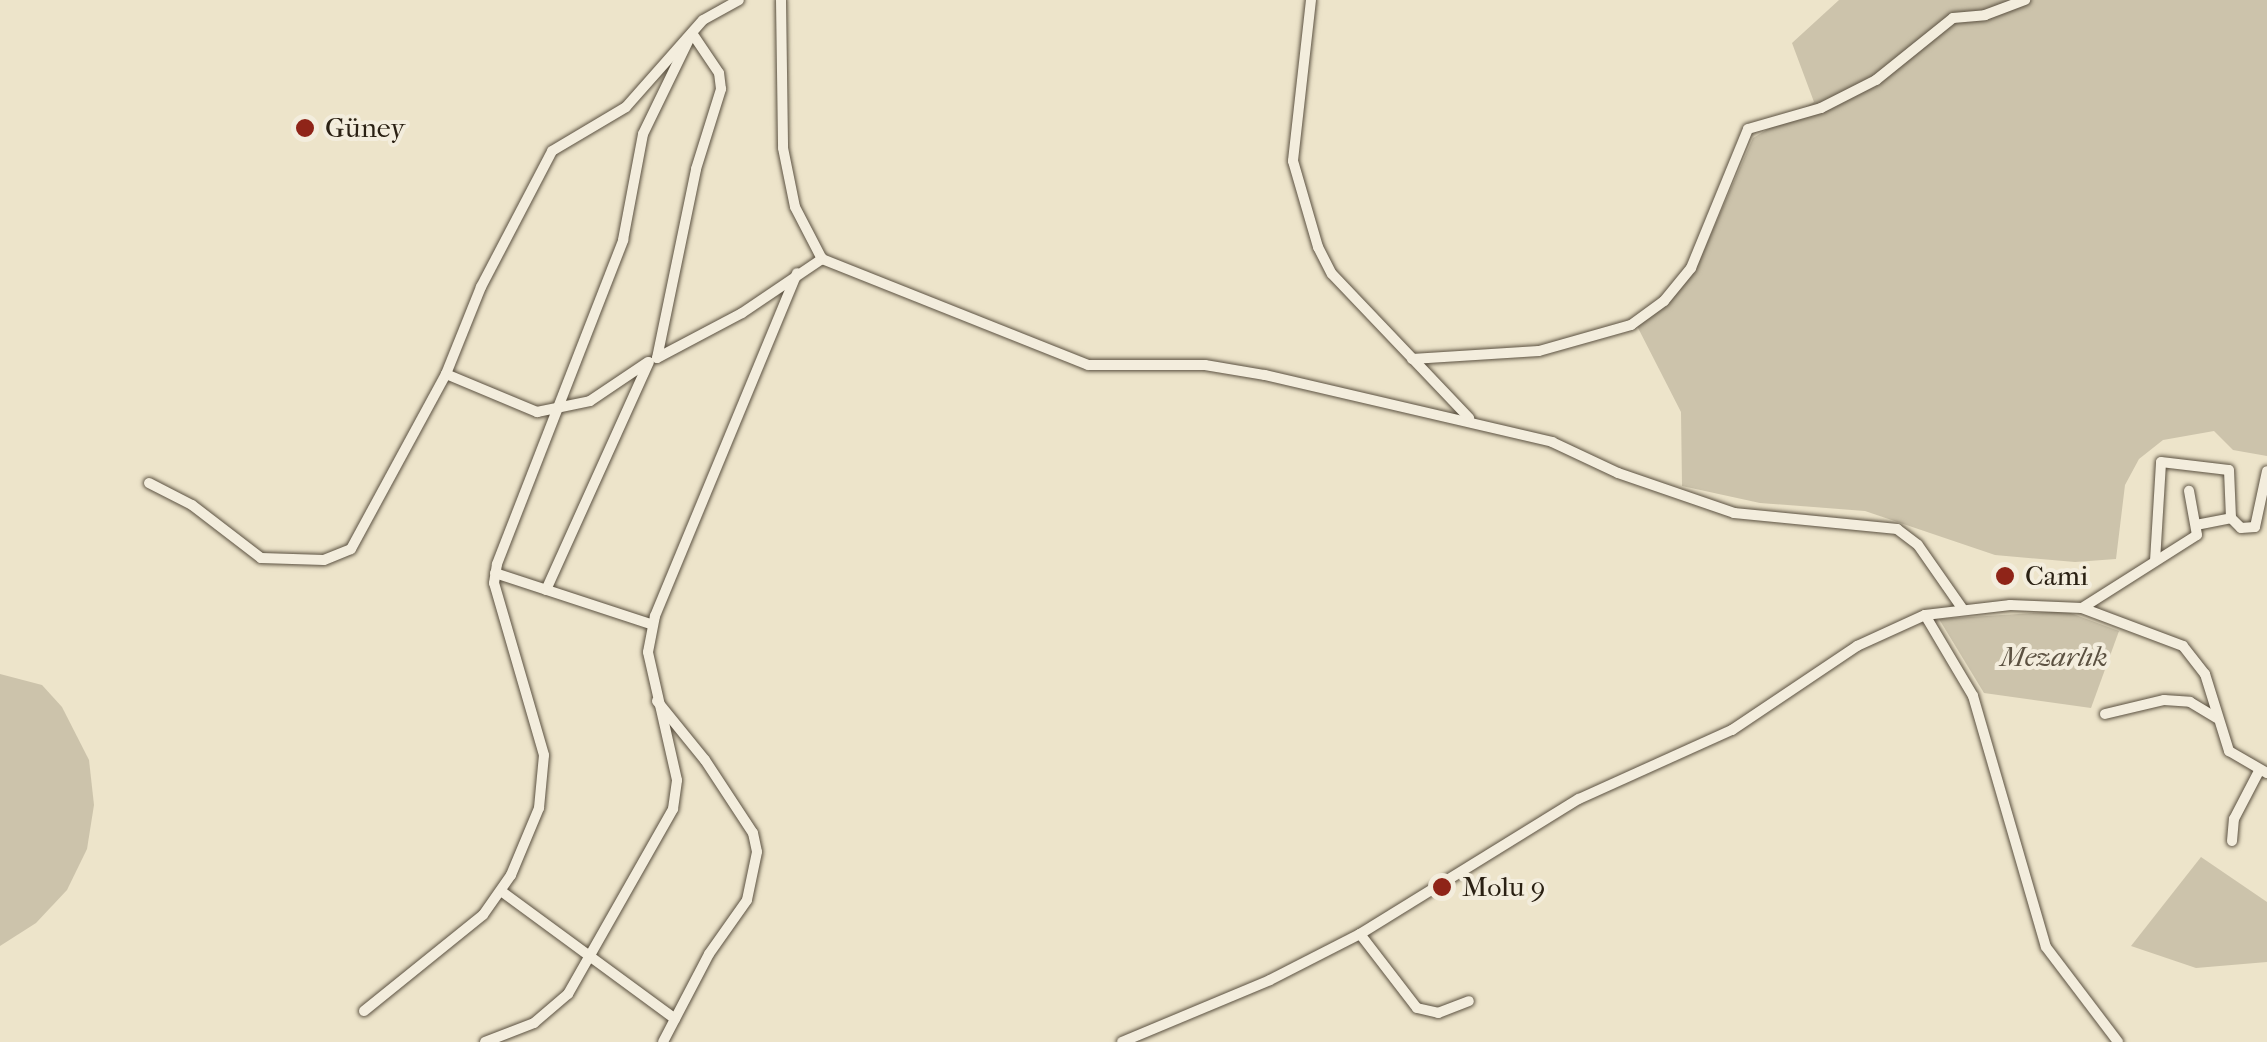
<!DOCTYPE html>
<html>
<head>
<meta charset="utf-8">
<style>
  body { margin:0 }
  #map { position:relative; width:2267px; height:1042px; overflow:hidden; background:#ede4ca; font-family:"IM FELL French Canon",serif }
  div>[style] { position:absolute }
  .green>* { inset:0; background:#ccc3ab }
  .roads { filter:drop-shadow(0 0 2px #5b5141) drop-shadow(0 0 2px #5b5141) }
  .minor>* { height:10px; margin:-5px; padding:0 5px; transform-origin:5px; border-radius:5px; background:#f3eddd }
  .dots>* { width:28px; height:28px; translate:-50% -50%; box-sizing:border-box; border:5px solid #f3eddd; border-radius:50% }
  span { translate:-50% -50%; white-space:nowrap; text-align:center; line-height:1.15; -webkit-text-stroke:8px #f3eddd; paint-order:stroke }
  .poi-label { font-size:28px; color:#2a2013 }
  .left { translate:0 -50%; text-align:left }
  .park-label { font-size:28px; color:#5b5141; font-style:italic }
</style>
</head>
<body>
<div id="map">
  <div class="green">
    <div style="clip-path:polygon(1839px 0,2267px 0,2267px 456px,2233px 450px,2214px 431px,2163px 440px,2139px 459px,2125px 485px,2116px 559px,2075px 562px,1995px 555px,1865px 511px,1760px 503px,1682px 486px,1681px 412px,1636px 324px,1670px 301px,1697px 266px,1753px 138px,1814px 102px,1792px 43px)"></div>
    <div style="clip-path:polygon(2065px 611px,2119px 631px,2091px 708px,1984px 693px,1939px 619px)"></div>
    <div style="clip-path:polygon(0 674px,42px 685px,62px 707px,89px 760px,94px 805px,87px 849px,67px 890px,36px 923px,0 946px)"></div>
    <div style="clip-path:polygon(2201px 857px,2267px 902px,2267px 962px,2196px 968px,2131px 946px)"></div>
  </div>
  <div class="roads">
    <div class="minor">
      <div style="left:781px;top:0;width:148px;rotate:89.2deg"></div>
      <div style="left:783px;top:148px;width:60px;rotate:78.5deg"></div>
      <div style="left:795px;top:207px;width:59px;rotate:62.6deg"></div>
      <div style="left:822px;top:259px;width:286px;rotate:21.7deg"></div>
      <div style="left:1088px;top:365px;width:117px"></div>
      <div style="left:1205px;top:365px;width:61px;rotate:9.5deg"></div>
      <div style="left:1265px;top:375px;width:295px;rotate:13.1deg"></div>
      <div style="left:1552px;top:442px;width:73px;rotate:25.2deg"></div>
      <div style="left:1618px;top:473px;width:123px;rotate:19deg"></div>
      <div style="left:1734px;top:513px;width:164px;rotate:5.6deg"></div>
      <div style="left:1897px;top:529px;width:26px;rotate:37deg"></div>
      <div style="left:1918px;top:545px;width:77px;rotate:55.1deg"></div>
      <div style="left:1311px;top:0;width:162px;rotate:96.4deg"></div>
      <div style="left:1293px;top:161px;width:90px;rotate:73.8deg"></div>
      <div style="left:1318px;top:247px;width:30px;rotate:63deg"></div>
      <div style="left:1332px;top:274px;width:199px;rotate:46.4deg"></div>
      <div style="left:657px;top:358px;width:193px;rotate:-78.3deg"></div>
      <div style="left:696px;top:169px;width:84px;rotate:-72.6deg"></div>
      <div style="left:721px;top:89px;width:16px;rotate:-97deg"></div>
      <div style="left:719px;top:73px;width:48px;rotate:-124deg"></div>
      <div style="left:657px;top:358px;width:96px;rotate:-27.9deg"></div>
      <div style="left:742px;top:313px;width:97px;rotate:-34deg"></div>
      <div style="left:1412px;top:359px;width:127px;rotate:-3.6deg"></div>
      <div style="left:1539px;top:351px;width:96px;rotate:-15.8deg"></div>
      <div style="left:1631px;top:325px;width:41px;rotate:-36deg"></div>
      <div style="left:1664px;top:301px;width:43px;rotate:-50.7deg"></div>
      <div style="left:1691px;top:268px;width:150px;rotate:-67.7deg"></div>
      <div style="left:1748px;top:129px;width:76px;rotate:-16deg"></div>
      <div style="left:1821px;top:108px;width:62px;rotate:-27deg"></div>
      <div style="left:1876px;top:80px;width:99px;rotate:-38.8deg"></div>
      <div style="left:1953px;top:18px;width:32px;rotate:-5deg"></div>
      <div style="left:1985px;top:15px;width:43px;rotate:-20.6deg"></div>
      <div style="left:446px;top:374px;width:99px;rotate:22.7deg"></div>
      <div style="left:537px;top:412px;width:54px;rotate:-11.7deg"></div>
      <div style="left:590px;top:401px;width:70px;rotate:-33.9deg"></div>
      <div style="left:149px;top:483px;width:48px;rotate:27.1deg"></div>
      <div style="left:192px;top:505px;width:87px;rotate:37.5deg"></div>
      <div style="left:261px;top:558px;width:63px;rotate:1.8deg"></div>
      <div style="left:324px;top:560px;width:29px;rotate:-22deg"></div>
      <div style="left:351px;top:549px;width:199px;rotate:-61.5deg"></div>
      <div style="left:446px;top:374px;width:94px;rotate:-68.1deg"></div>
      <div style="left:481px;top:287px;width:153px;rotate:-62.4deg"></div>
      <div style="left:552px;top:151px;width:86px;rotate:-30.7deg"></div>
      <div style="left:626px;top:107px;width:116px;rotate:-48.5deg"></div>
      <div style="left:703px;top:20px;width:41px;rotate:-29.1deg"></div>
      <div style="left:2196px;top:525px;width:36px;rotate:-11deg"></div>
      <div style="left:2231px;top:518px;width:14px;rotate:45deg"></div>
      <div style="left:2241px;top:528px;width:14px;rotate:-4deg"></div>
      <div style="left:2255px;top:527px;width:57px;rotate:-77.9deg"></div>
      <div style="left:2155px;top:561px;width:99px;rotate:-86.5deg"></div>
      <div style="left:2161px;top:462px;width:68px;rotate:6.7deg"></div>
      <div style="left:2229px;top:470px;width:48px;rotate:87.6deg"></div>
      <div style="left:495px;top:573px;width:166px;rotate:18.2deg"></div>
      <div style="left:546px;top:590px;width:250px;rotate:-65.7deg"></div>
      <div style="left:2082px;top:608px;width:136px;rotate:-32.4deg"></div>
      <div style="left:2197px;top:535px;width:45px;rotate:-100.3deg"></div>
      <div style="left:1925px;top:615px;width:94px;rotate:59.3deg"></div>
      <div style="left:1973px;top:696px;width:261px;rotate:73.8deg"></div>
      <div style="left:2046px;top:947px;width:119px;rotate:52.8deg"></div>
      <div style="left:657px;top:701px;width:76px;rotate:50.9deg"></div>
      <div style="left:705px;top:760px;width:87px;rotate:56.7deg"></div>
      <div style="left:753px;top:833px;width:19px;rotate:78deg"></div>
      <div style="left:757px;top:852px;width:49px;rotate:101.8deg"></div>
      <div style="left:747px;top:900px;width:66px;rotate:125.1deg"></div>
      <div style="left:709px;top:954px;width:99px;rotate:117.6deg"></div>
      <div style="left:2105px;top:714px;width:61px;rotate:-13.3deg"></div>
      <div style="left:2164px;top:700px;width:26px;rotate:4deg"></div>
      <div style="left:2190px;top:702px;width:31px;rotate:31deg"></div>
      <div style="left:2232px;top:841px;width:22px;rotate:-85deg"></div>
      <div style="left:2234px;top:819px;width:54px;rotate:-62.5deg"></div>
      <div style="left:501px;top:891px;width:216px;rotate:36.3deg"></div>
      <div style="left:1360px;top:934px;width:93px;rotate:52.4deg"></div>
      <div style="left:1417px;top:1008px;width:22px;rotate:13deg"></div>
      <div style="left:1438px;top:1013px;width:33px;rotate:-21deg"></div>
      <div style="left:364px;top:1011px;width:153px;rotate:-38.9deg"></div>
      <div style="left:483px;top:915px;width:49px;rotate:-55deg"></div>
      <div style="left:511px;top:875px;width:73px;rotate:-67.3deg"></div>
      <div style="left:539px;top:808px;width:53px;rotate:-84.6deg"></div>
      <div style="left:544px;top:755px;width:179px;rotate:-106.2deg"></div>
      <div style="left:494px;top:583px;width:19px;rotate:-81deg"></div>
      <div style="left:497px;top:564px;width:348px;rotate:-68.7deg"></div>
      <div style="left:623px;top:240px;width:108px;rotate:-79.3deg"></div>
      <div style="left:643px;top:134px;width:112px;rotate:-64.1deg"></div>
      <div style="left:485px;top:1042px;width:53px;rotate:-21.2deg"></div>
      <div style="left:534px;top:1023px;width:45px;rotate:-40.5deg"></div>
      <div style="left:568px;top:994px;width:213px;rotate:-60.4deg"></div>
      <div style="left:673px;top:809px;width:29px;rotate:-82deg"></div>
      <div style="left:677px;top:780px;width:131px;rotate:-102.8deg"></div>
      <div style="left:648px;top:652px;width:37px;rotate:-79deg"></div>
      <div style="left:655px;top:616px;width:371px;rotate:-67.5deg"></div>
      <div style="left:1122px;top:1042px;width:160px;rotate:-22.7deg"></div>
      <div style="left:1270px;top:980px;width:101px;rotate:-27.1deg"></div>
      <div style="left:1360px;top:934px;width:257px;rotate:-31.7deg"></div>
      <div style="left:1579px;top:799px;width:168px;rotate:-24.3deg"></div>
      <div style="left:1732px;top:730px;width:151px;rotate:-33.9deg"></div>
      <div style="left:1857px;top:646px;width:75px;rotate:-24.5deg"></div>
      <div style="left:1925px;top:615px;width:86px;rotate:-6.7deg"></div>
      <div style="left:2010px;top:605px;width:72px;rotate:2.4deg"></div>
      <div style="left:2082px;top:608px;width:108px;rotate:20.6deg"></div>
      <div style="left:2183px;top:646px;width:36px;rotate:52deg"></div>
      <div style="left:2205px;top:674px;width:81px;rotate:72.7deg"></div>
      <div style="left:2229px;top:751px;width:44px;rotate:30.1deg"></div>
    </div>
  </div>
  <div class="dots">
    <div style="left:305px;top:128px;background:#8f2418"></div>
    <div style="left:2005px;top:576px;background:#8f2418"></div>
    <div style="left:1442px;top:887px;background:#8f2418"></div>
  </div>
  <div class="poi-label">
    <span class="left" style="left:325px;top:128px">Güney</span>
    <span class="left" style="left:2025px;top:576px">Cami</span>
    <span class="left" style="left:1462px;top:887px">Molu 9</span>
  </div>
  <div class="park-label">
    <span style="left:2054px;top:657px">Mezarlık</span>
  </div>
</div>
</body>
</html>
